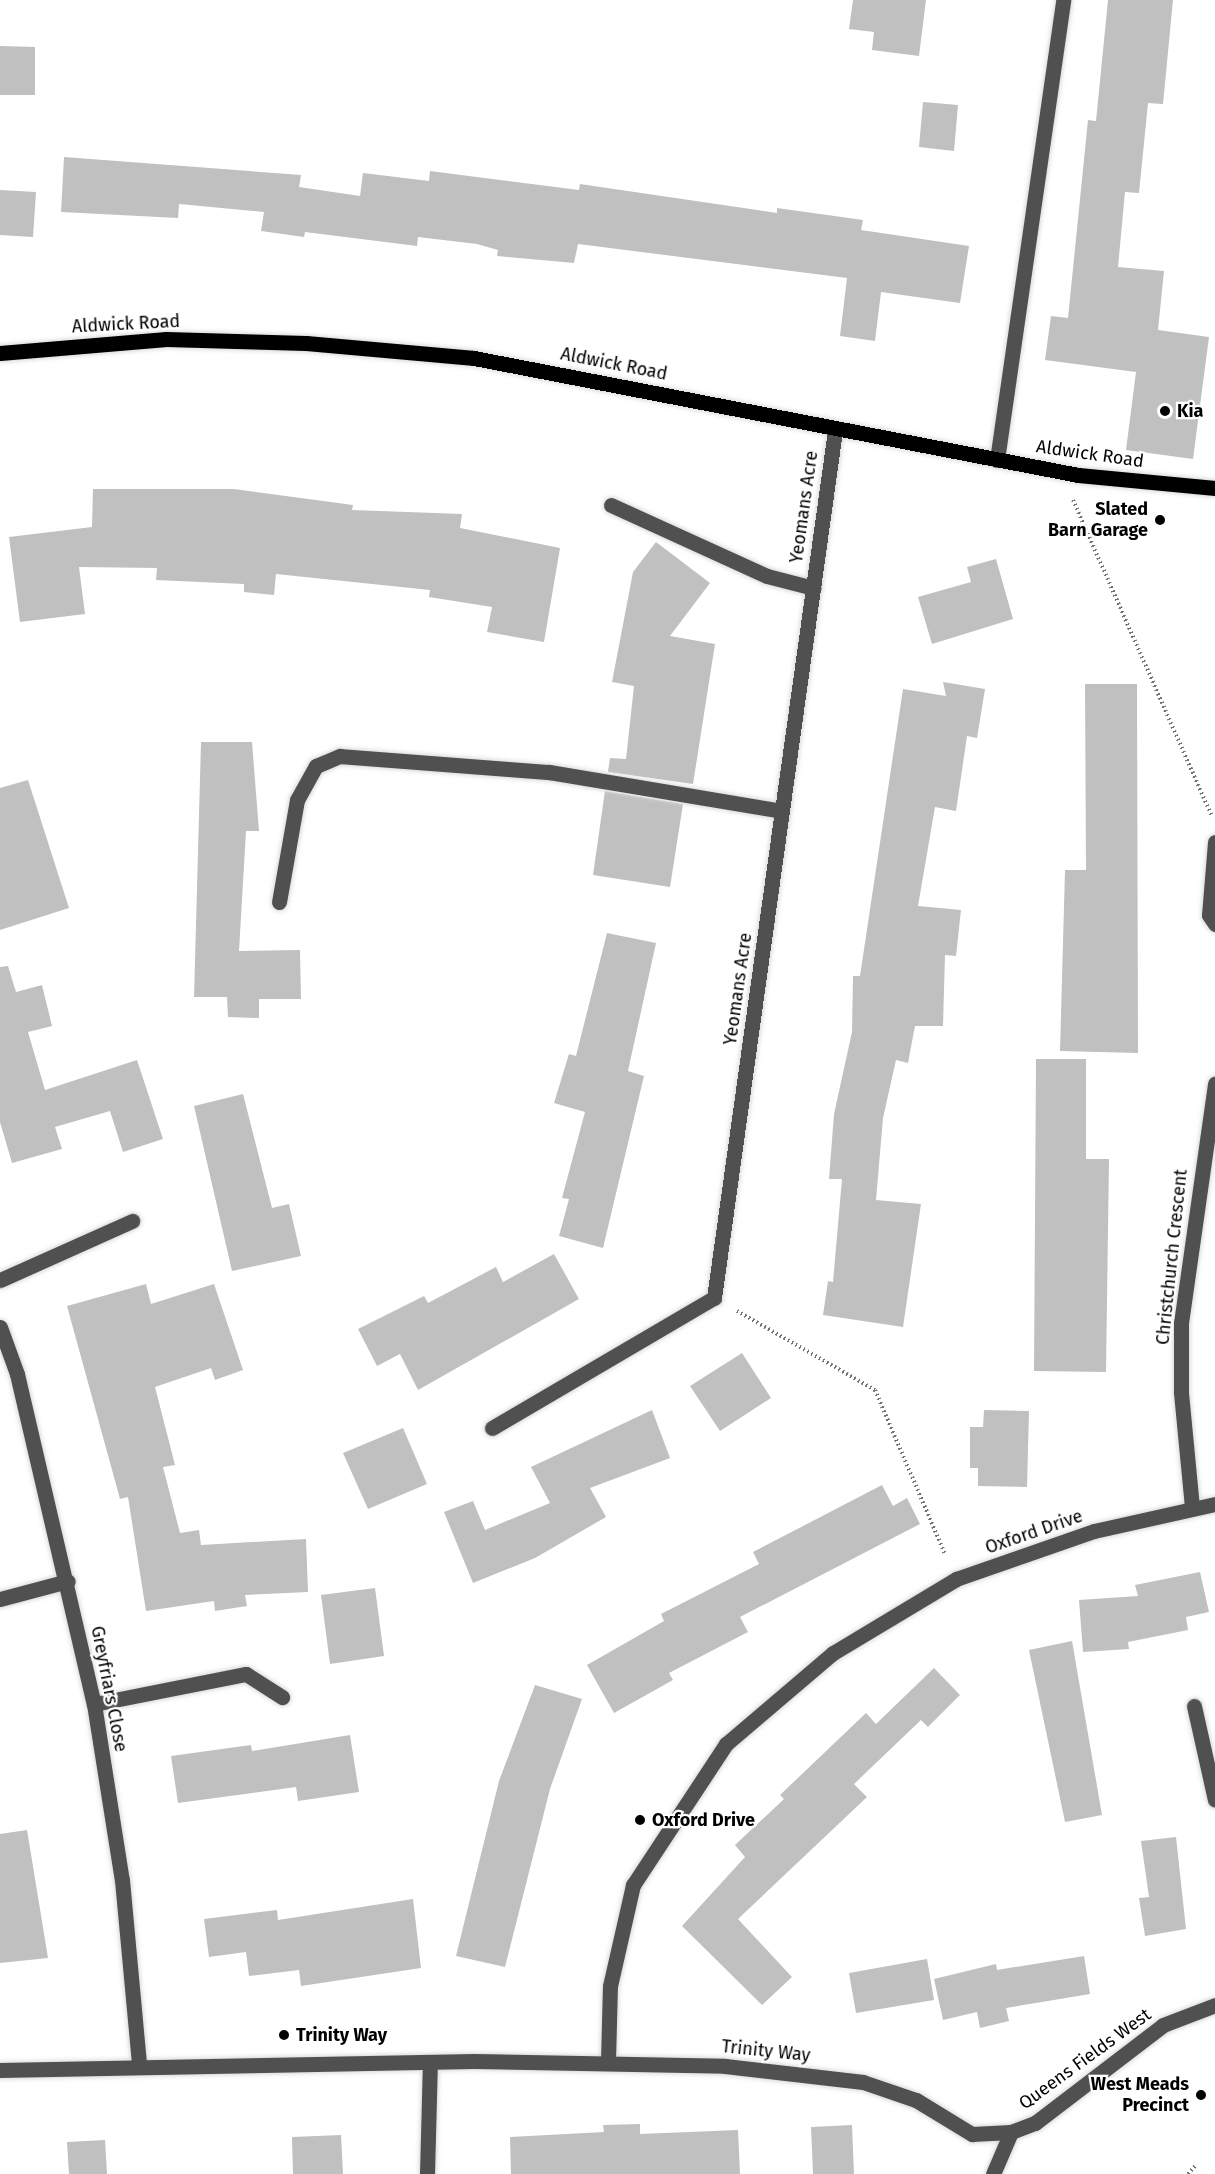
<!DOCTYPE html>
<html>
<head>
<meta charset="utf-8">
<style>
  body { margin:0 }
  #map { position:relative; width:1215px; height:2174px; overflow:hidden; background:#fff; font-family:"Fira Sans",sans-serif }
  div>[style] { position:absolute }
  .building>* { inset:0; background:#c0c0c0 }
  .path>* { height:4px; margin-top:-2px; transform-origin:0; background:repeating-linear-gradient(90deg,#727272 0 1.5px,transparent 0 4.5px) }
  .roads { filter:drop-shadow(0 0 2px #dbdbdb) drop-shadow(0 0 2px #dbdbdb) }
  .minor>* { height:15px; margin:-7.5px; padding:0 7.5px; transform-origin:7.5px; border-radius:7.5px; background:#505050 }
  .major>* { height:15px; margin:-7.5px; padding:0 7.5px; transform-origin:7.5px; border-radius:7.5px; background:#000 }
  .dots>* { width:16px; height:16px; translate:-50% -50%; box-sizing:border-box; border:3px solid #fff; border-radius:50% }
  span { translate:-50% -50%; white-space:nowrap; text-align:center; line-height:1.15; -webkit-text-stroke:4.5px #fff; paint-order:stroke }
  .street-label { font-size:18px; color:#000 }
  .poi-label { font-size:18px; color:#000; font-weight:700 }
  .left { translate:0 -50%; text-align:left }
  .right { translate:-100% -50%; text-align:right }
</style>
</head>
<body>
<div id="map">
  <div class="building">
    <div style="clip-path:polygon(853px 0,926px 0,919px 56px,872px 50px,874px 32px,849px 29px)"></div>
    <div style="clip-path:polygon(1108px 0,1173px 0,1163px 104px,1148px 103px,1139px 193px,1125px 192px,1118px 267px,1164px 271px,1158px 330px,1209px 337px,1193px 459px,1126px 450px,1136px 372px,1045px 360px,1051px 316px,1068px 318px,1088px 120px,1096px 121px)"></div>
    <div style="clip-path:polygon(0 46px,35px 47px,35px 95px,0 95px)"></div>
    <div style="clip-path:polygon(923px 102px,958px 105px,954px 151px,919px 147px)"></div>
    <div style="clip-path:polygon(64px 157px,301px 175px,299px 187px,360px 196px,363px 173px,429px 181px,430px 171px,579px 190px,580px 184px,777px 213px,777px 208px,863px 220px,861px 230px,969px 246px,960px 303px,881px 292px,875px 341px,840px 336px,847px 278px,578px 244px,574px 263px,497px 256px,498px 250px,477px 244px,418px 237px,417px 246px,305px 232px,304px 237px,261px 231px,264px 212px,179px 204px,178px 218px,61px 212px)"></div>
    <div style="clip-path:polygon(0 190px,36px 192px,33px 237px,0 235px)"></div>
    <div style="clip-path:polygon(93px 489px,234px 489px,353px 505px,352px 510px,462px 514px,460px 528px,560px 548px,544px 642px,487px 632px,492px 607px,429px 597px,430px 590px,276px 574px,274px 595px,244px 592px,244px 584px,156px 580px,157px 568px,79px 567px,85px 614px,20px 622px,9px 537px,92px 527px)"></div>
    <div style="clip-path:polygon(656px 542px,710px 583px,670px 636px,715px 644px,693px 784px,608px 772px,610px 758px,626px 759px,634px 686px,612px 682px,633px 572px)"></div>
    <div style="clip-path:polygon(996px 559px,1013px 619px,932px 644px,918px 597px,971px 582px,967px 567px)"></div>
    <div style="clip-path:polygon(943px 682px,985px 689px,977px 738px,967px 736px,956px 811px,935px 807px,918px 906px,961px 910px,956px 956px,945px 955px,943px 1026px,915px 1026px,908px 1063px,896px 1060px,883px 1118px,876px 1200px,921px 1204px,903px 1327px,823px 1315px,828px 1281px,833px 1282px,842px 1179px,829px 1179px,834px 1114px,852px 1032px,853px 976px,860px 976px,903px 689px,946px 696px)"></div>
    <div style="clip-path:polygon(1085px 684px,1137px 684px,1138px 1053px,1060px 1051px,1065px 870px,1086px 870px)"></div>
    <div style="clip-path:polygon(201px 742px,252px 742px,259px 831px,246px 831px,239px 951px,300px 950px,301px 999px,259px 999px,259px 1018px,228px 1017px,227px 997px,194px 997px)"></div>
    <div style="clip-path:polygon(28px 780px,69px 908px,0 930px,0 788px)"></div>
    <div style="clip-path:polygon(605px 791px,683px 804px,670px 887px,593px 875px)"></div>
    <div style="clip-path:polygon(607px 933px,656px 943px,628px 1071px,644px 1076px,603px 1248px,559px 1236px,569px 1199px,562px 1198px,585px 1112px,554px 1103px,569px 1054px,576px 1056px)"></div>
    <div style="clip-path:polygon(8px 966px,16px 992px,42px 985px,52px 1026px,28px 1032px,45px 1090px,137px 1060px,163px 1139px,123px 1152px,110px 1111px,55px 1127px,62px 1149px,12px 1163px,0 1122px,0 967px)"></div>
    <div style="clip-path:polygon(1036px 1059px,1086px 1059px,1086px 1159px,1109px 1159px,1106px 1372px,1034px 1371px)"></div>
    <div style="clip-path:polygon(243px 1094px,272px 1208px,289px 1204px,301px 1256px,232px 1271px,194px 1106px)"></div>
    <div style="clip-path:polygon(554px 1254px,579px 1299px,418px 1390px,400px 1354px,377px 1366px,358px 1329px,424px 1296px,428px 1303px,496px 1267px,503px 1282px)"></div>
    <div style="clip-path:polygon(146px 1284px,151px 1304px,214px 1284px,243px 1370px,215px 1380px,211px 1368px,155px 1387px,175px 1465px,163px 1467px,180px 1533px,199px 1530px,201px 1545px,306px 1539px,308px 1592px,245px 1595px,247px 1606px,215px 1611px,214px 1601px,146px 1611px,128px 1497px,120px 1499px,67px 1306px)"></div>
    <div style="clip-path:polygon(742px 1353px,771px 1398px,720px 1431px,690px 1386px)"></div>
    <div style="clip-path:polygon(652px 1410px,670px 1458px,590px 1488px,606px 1517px,535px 1558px,473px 1583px,444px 1512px,473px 1501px,485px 1530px,550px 1503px,531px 1467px)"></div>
    <div style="clip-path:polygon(984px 1410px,1029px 1411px,1027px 1487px,978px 1486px,978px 1468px,970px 1468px,970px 1427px,983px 1427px)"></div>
    <div style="clip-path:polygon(403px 1428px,427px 1484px,368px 1509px,343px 1453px)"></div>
    <div style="clip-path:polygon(882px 1485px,893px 1506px,907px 1498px,920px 1524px,740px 1617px,748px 1632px,669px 1673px,673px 1680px,614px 1713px,587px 1665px,664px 1621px,661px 1614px,759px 1564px,753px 1552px)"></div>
    <div style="clip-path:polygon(1200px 1572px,1209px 1612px,1186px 1617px,1188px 1630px,1128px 1642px,1129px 1649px,1083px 1652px,1079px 1600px,1138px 1596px,1135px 1585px)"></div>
    <div style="clip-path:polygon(375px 1588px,384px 1656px,330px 1664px,321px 1595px)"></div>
    <div style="clip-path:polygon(1072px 1641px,1102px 1815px,1065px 1822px,1029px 1650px)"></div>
    <div style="clip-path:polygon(934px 1668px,960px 1695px,928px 1727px,921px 1720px,854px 1784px,867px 1797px,738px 1919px,792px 1977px,762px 2005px,682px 1926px,745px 1857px,735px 1845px,784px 1799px,780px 1795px,866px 1713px,876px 1724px)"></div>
    <div style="clip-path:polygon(535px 1685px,582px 1699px,550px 1789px,505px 1967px,456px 1956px,499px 1781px)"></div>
    <div style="clip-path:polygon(350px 1735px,359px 1792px,298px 1801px,296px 1787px,178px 1803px,171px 1756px,251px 1745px,252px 1751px)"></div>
    <div style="clip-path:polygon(27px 1830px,48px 1958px,0 1963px,0 1834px)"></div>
    <div style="clip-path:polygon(1176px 1837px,1186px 1929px,1145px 1936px,1139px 1898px,1149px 1897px,1141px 1841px)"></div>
    <div style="clip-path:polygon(413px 1899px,421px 1968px,301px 1986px,299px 1970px,249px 1976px,246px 1952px,209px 1957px,204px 1919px,277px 1910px,278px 1920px)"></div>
    <div style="clip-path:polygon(1084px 1956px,1090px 1994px,1006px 2008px,1009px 2021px,980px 2028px,977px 2012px,943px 2020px,934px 1979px,996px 1964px,997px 1970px)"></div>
    <div style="clip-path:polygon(927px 1959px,934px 2000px,856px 2013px,849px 1973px)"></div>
    <div style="clip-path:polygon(640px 2124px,640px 2134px,738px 2130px,740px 2174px,511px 2174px,510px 2137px,604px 2132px,603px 2125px)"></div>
    <div style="clip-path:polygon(852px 2125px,854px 2174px,813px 2174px,811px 2127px)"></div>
    <div style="clip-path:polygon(341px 2135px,343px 2174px,293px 2174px,292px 2137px)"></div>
    <div style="clip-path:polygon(105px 2140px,107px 2174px,69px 2174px,67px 2142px)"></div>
  </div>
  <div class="path">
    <div style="left:1073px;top:500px;width:346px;rotate:66.3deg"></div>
    <div style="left:737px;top:1311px;width:159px;rotate:29.8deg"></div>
    <div style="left:875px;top:1390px;width:178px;rotate:66.9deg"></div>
    <div style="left:1188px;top:2174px;width:11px;rotate:-49deg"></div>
  </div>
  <div class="roads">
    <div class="minor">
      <div style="left:997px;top:460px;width:465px;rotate:-81.8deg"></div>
      <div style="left:611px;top:505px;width:171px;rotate:24.5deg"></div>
      <div style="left:767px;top:576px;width:48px;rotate:14.6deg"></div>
      <div style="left:1215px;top:842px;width:73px;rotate:94.7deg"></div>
      <div style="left:1209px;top:915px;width:11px;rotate:56deg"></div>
      <div style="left:279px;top:902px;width:104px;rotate:-80deg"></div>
      <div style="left:297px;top:800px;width:39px;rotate:-61deg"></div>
      <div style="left:316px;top:766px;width:26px;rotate:-23deg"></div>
      <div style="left:340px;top:756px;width:210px;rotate:4.4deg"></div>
      <div style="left:549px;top:772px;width:236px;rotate:9.5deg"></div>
      <div style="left:0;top:1280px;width:145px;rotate:-24.1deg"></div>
      <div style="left:0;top:1327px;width:50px;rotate:70.1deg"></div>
      <div style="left:17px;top:1374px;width:339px;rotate:76.9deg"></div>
      <div style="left:94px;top:1704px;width:178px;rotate:81deg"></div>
      <div style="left:122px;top:1880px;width:186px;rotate:84.7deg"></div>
      <div style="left:492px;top:1428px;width:257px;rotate:-30.4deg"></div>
      <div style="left:714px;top:1298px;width:876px;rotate:-82.06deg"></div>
      <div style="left:1192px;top:1507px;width:116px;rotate:-95.5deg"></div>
      <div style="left:1181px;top:1392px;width:69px;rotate:-90deg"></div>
      <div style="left:1181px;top:1323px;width:242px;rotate:-81.9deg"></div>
      <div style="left:0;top:1599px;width:70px;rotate:-14.8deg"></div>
      <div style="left:94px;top:1704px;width:155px;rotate:-11.2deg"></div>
      <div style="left:246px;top:1674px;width:43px;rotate:32.6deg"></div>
      <div style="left:1194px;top:1706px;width:96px;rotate:77.4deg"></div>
      <div style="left:608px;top:2061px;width:75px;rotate:-88.5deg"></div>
      <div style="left:610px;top:1986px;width:104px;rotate:-77.2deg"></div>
      <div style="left:633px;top:1885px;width:169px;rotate:-56.6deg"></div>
      <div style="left:726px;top:1744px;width:140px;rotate:-40.4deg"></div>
      <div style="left:833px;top:1653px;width:144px;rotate:-31deg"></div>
      <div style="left:956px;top:1579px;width:146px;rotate:-19.2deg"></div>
      <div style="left:1094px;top:1531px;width:124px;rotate:-12.6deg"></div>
      <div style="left:0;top:2070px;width:474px;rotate:-1.1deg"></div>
      <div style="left:474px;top:2061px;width:251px;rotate:1.1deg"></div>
      <div style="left:725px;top:2066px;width:139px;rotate:6.6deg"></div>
      <div style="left:863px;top:2082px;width:56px;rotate:18.8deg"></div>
      <div style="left:916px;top:2100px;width:66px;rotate:31.3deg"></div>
      <div style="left:972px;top:2134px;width:39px;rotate:-3deg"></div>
      <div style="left:1011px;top:2132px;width:26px;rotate:-21deg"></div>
      <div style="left:1035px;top:2123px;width:161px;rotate:-37.4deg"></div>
      <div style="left:1163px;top:2025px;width:56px;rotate:-21deg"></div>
      <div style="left:427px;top:2174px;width:112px;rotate:-88.5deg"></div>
      <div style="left:993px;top:2174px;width:46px;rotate:-66.8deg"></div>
    </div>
    <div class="major">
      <div style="left:0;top:353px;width:167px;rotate:-4.8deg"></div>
      <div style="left:166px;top:339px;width:140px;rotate:1.6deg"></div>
      <div style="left:306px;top:343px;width:169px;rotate:5.1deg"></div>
      <div style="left:474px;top:358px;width:615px;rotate:10.96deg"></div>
      <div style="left:1078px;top:475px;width:138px;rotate:5.4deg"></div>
    </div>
  </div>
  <div class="dots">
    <div style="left:1165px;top:411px;background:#000"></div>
    <div style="left:1160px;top:520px;background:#000"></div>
    <div style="left:640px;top:1820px;background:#000"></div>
    <div style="left:284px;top:2035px;background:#000"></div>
    <div style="left:1201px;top:2095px;background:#000"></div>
  </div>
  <div class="street-label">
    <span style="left:126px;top:324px;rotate:-3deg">Aldwick Road</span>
    <span style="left:614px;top:364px;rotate:11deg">Aldwick Road</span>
    <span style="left:1090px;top:454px;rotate:8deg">Aldwick Road</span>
    <span style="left:804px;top:507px;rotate:-82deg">Yeomans Acre</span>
    <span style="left:738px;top:989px;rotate:-82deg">Yeomans Acre</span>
    <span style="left:1172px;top:1257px;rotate:-84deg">Christchurch Crescent</span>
    <span style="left:1034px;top:1532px;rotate:-19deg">Oxford Drive</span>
    <span style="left:109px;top:1689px;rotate:79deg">Greyfriars Close</span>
    <span style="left:766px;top:2051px;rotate:6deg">Trinity Way</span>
    <span style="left:1085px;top:2059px;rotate:-36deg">Queens Fields West</span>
  </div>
  <div class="poi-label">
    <span class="left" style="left:1177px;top:411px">Kia</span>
    <span class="right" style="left:1148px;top:520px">Slated<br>Barn Garage</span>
    <span class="left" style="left:652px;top:1820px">Oxford Drive</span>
    <span class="left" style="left:296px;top:2035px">Trinity Way</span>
    <span class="right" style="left:1189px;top:2095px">West Meads<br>Precinct</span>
  </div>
</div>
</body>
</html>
